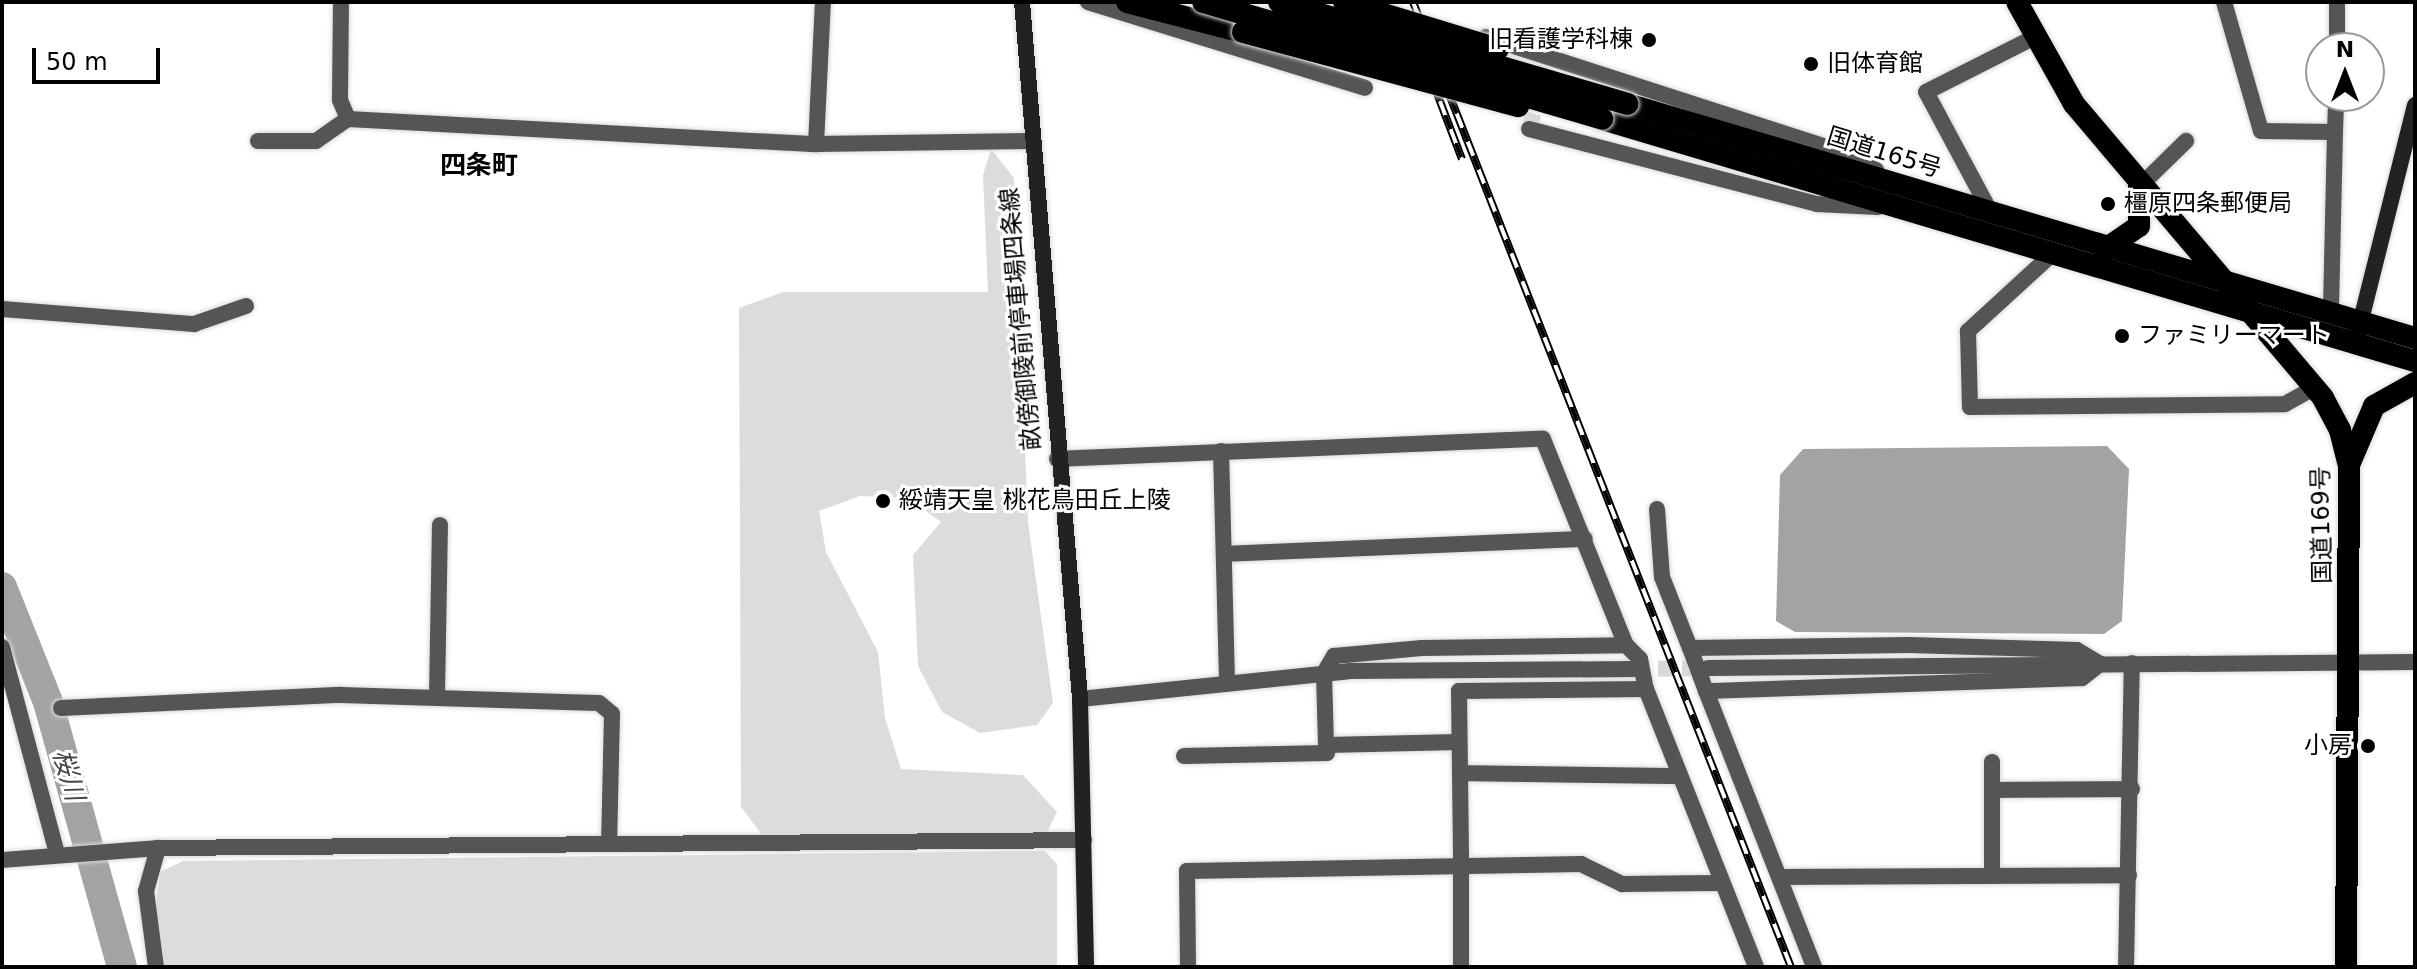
<!DOCTYPE html>
<html>
<head>
<meta charset="utf-8">
<style>
  body { margin:0 }
  #map { position:relative; width:2417px; height:969px; overflow:hidden; background:#fff; font-family:"DejaVu Sans","Noto Sans JP",sans-serif }
  div>[style] { position:absolute }
  .green>* { inset:0; background:#dcdcdc }
  .water>* { inset:0; background:#a3a3a3 }
  .river>* { height:30px; margin:-15px; padding:0 15px; transform-origin:15px; border-radius:15px; background:#a3a3a3 }
  .minor-tunnel>* { height:16px; margin-top:-8px; transform-origin:0; background:repeating-linear-gradient(90deg,#d9d9d9 0 16px,transparent 0 24px) }
  .roads { filter:drop-shadow(0 0 2px #dbdbdb) drop-shadow(0 0 2px #dbdbdb) }
  .minor>* { height:16px; margin:-8px; padding:0 8px; transform-origin:8px; border-radius:8px; background:#555 }
  .tertiary>* { height:16px; margin:-8px; padding:0 8px; transform-origin:8px; border-radius:8px; background:#555 }
  .secondary>* { height:16px; margin:-8px; padding:0 8px; transform-origin:8px; border-radius:8px; background:#222 }
  .trunk>* { height:22px; margin:-11px; padding:0 11px; transform-origin:11px; border-radius:11px; background:#000 }
  .rail>* { height:8px; margin-top:-4px; transform-origin:0; background:repeating-linear-gradient(90deg,#fff 0 15px,#000 0 30px); box-sizing:border-box; border-block:2px solid #000 }
  .bridges { filter:drop-shadow(0 0 2px #dbdbdb) drop-shadow(0 0 2px #dbdbdb) }
  .trunk-bridge>* { height:22px; margin:-11px; padding:0 11px; transform-origin:11px; border-radius:11px; background:#000 }
  .dots>* { width:22px; height:22px; translate:-50% -50%; box-sizing:border-box; border:4px solid #fff; border-radius:50% }
  span { translate:-50% -50%; white-space:nowrap; text-align:center; line-height:1.15; -webkit-text-stroke:6px #fff; paint-order:stroke }
  .poi-label { font-size:24px; color:#000 }
  .right { translate:-100% -50%; text-align:right }
  .left { translate:0 -50%; text-align:left }
  .street-label { font-size:24px; color:#000 }
  .neighbourhood-label { font-size:26px; color:#000; font-weight:700 }
  .water-label { font-size:26px; color:#444; font-style:italic }
  .frame { position:absolute; inset:0; border:4px solid #000; pointer-events:none }
  .north { position:absolute; left:2305px; top:32px; width:80px; height:80px; box-sizing:border-box; background:#fff; border:2px solid #999; border-radius:50%; rotate:0deg; font-size:22px; font-weight:700; line-height:32px; text-align:center; color:#000 }
  .north::after { content:''; display:block; margin:auto; width:28px; height:36px; background:#000; clip-path:polygon(50% 0,100% 100%,50% 72%,0 100%) }
  .scale { position:absolute; left:32px; top:48px; width:128px; height:36px; box-sizing:border-box; border:4px solid #000; border-top:0; padding-left:10px; font-size:24px; line-height:28px; white-space:nowrap; color:#000; -webkit-text-stroke:6px #fff; paint-order:stroke }
</style>
</head>
<body>
<div id="map">
  <div class="green">
    <div style="clip-path:polygon(991px 149px,1014px 178px,1028px 522px,1053px 703px,1037px 725px,980px 733px,942px 712px,918px 666px,913px 555px,941px 522px,908px 498px,860px 496px,819px 511px,826px 552px,878px 652px,885px 718px,901px 769px,1023px 775px,1057px 812px,1042px 842px,775px 852px,741px 807px,739px 308px,783px 292px,988px 292px,983px 175px)"></div>
    <div style="clip-path:polygon(1045px 851px,1057px 864px,1057px 967px,165px 967px,156px 909px,160px 872px,183px 861px)"></div>
  </div>
  <div class="water">
    <div style="clip-path:polygon(2107px 446px,2129px 469px,2122px 621px,2104px 634px,1795px 632px,1776px 621px,1780px 475px,1803px 449px)"></div>
  </div>
  <div class="river">
    <div style="left:2px;top:587px;width:124px;rotate:68.2deg"></div>
    <div style="left:48px;top:702px;width:275px;rotate:74.4deg"></div>
  </div>
  <div class="minor-tunnel">
    <div style="left:1529px;top:129px;width:76px;rotate:-73.2deg"></div>
    <div style="left:1634px;top:669px;width:74px;rotate:-0.8deg"></div>
  </div>
  <div class="roads">
    <div class="minor">
      <div style="left:341px;top:2px;width:98px;rotate:90.6deg"></div>
      <div style="left:340px;top:100px;width:21px;rotate:67deg"></div>
      <div style="left:1088px;top:2px;width:290px;rotate:17.2deg"></div>
      <div style="left:2224px;top:2px;width:134px;rotate:74deg"></div>
      <div style="left:2261px;top:131px;width:74px;rotate:0.8deg"></div>
      <div style="left:2335px;top:132px;width:182px;rotate:91.3deg"></div>
      <div style="left:1486px;top:37px;width:372px;rotate:17.9deg"></div>
      <div style="left:1840px;top:151px;width:41px;rotate:27.8deg"></div>
      <div style="left:2337px;top:48px;width:46px;rotate:-90deg"></div>
      <div style="left:1529px;top:129px;width:298px;rotate:14.6deg"></div>
      <div style="left:1817px;top:204px;width:61px;rotate:2.8deg"></div>
      <div style="left:2335px;top:132px;width:36px;rotate:-88deg"></div>
      <div style="left:258px;top:141px;width:58px"></div>
      <div style="left:316px;top:141px;width:39px;rotate:-35deg"></div>
      <div style="left:348px;top:119px;width:469px;rotate:3.1deg"></div>
      <div style="left:816px;top:144px;width:213px;rotate:-0.8deg"></div>
      <div style="left:816px;top:144px;width:142px;rotate:-87.2deg"></div>
      <div style="left:2139px;top:187px;width:66px;rotate:-44.4deg"></div>
      <div style="left:1991px;top:213px;width:137px;rotate:-118.2deg"></div>
      <div style="left:1926px;top:92px;width:120px;rotate:-26.8deg"></div>
      <div style="left:2051px;top:255px;width:113px;rotate:137.5deg"></div>
      <div style="left:1968px;top:331px;width:76px;rotate:88.5deg"></div>
      <div style="left:1970px;top:407px;width:315px;rotate:-0.5deg"></div>
      <div style="left:2285px;top:404px;width:33px;rotate:-29deg"></div>
      <div style="left:2px;top:309px;width:193px;rotate:4.5deg"></div>
      <div style="left:194px;top:324px;width:55px;rotate:-19.1deg"></div>
      <div style="left:1221px;top:451px;width:230px;rotate:88.5deg"></div>
      <div style="left:1057px;top:459px;width:486px;rotate:-2.4deg"></div>
      <div style="left:1543px;top:439px;width:222px;rotate:68.1deg"></div>
      <div style="left:1657px;top:509px;width:68px;rotate:85.8deg"></div>
      <div style="left:1662px;top:577px;width:76px;rotate:68.5deg"></div>
      <div style="left:1224px;top:554px;width:361px;rotate:-2.4deg"></div>
      <div style="left:1909px;top:645px;width:168px;rotate:1.7deg"></div>
      <div style="left:2077px;top:650px;width:27px;rotate:31deg"></div>
      <div style="left:2100px;top:664px;width:23px;rotate:142deg"></div>
      <div style="left:2082px;top:678px;width:376px;rotate:178deg"></div>
      <div style="left:1706px;top:691px;width:46px;rotate:-110.4deg"></div>
      <div style="left:1690px;top:648px;width:219px;rotate:-0.8deg"></div>
      <div style="left:1708px;top:668px;width:707px;rotate:-0.49deg"></div>
      <div style="left:1706px;top:691px;width:296px;rotate:68.6deg"></div>
      <div style="left:437px;top:695px;width:170px;rotate:-89deg"></div>
      <div style="left:1080px;top:699px;width:270px;rotate:-5.9deg"></div>
      <div style="left:1349px;top:671px;width:285px;rotate:-0.4deg"></div>
      <div style="left:61px;top:708px;width:280px;rotate:-2.7deg"></div>
      <div style="left:341px;top:695px;width:258px;rotate:1.8deg"></div>
      <div style="left:599px;top:703px;width:17px;rotate:40deg"></div>
      <div style="left:612px;top:714px;width:130px;rotate:91.3deg"></div>
      <div style="left:1459px;top:742px;width:133px;rotate:178.7deg"></div>
      <div style="left:1326px;top:745px;width:72px;rotate:-91.6deg"></div>
      <div style="left:1324px;top:673px;width:20px;rotate:-60deg"></div>
      <div style="left:1334px;top:656px;width:88px;rotate:-5.2deg"></div>
      <div style="left:1422px;top:648px;width:204px;rotate:-0.8deg"></div>
      <div style="left:1626px;top:645px;width:20px;rotate:45deg"></div>
      <div style="left:1640px;top:659px;width:31px;rotate:79deg"></div>
      <div style="left:1646px;top:689px;width:187px;rotate:179.4deg"></div>
      <div style="left:1459px;top:691px;width:174px;rotate:89.3deg"></div>
      <div style="left:1461px;top:865px;width:102px;rotate:90deg"></div>
      <div style="left:1184px;top:756px;width:143px;rotate:-1.2deg"></div>
      <div style="left:1327px;top:753px;width:8px;rotate:-97deg"></div>
      <div style="left:1992px;top:762px;width:112px;rotate:90deg"></div>
      <div style="left:1460px;top:773px;width:220px;rotate:0.8deg"></div>
      <div style="left:1992px;top:790px;width:140px;rotate:-0.4deg"></div>
      <div style="left:2px;top:860px;width:156px;rotate:-4.4deg"></div>
      <div style="left:158px;top:848px;width:926px;rotate:-0.49deg"></div>
      <div style="left:1780px;top:877px;width:349px;rotate:-0.3deg"></div>
      <div style="left:156px;top:967px;width:77px;rotate:-97.5deg"></div>
      <div style="left:146px;top:891px;width:45px;rotate:-74.4deg"></div>
      <div style="left:1188px;top:967px;width:96px;rotate:-90.6deg"></div>
      <div style="left:1187px;top:871px;width:394px;rotate:-1deg"></div>
      <div style="left:1581px;top:864px;width:46px;rotate:26deg"></div>
      <div style="left:1622px;top:884px;width:100px;rotate:-0.6deg"></div>
      <div style="left:2126px;top:967px;width:304px;rotate:-88.9deg"></div>
    </div>
    <div class="tertiary">
      <div style="left:2px;top:647px;width:214px;rotate:75.1deg"></div>
      <div style="left:1646px;top:689px;width:299px;rotate:68.4deg"></div>
    </div>
    <div class="secondary">
      <div style="left:1022px;top:2px;width:699px;rotate:85.24deg"></div>
      <div style="left:1080px;top:699px;width:268px;rotate:88.7deg"></div>
      <div style="left:2358px;top:332px;width:234px;rotate:-75.9deg"></div>
    </div>
    <div class="trunk">
      <div style="left:1127px;top:2px;width:120px;rotate:14.5deg"></div>
      <div style="left:2017px;top:2px;width:117px;rotate:60.8deg"></div>
      <div style="left:2074px;top:104px;width:385px;rotate:49.7deg"></div>
      <div style="left:2323px;top:398px;width:36px;rotate:62deg"></div>
      <div style="left:2340px;top:430px;width:37px;rotate:76deg"></div>
      <div style="left:2349px;top:466px;width:501px;rotate:90.34deg"></div>
      <div style="left:1627px;top:104px;width:822px;rotate:16.54deg"></div>
      <div style="left:1602px;top:119px;width:848px;rotate:16.58deg"></div>
      <div style="left:2104px;top:250px;width:42px;rotate:-34.4deg"></div>
      <div style="left:2139px;top:226px;width:39px;rotate:-90deg"></div>
      <div style="left:2349px;top:465px;width:64px;rotate:-67deg"></div>
      <div style="left:2374px;top:406px;width:47px;rotate:-29.3deg"></div>
    </div>
  </div>
  <div class="rail">
    <div style="left:1413px;top:2px;width:1036px;rotate:68.61deg"></div>
    <div style="left:1408px;top:17px;width:152px;rotate:69.2deg"></div>
  </div>
  <div class="bridges">
    <div class="trunk-bridge">
      <div style="left:1203px;top:2px;width:416px;rotate:16.3deg"></div>
      <div style="left:1279px;top:2px;width:363px;rotate:16.3deg"></div>
      <div style="left:1344px;top:2px;width:161px;rotate:17deg"></div>
      <div style="left:1243px;top:32px;width:285px;rotate:15.1deg"></div>
    </div>
  </div>
  <div class="dots">
    <div style="left:1649px;top:40px;background:#000"></div>
    <div style="left:1811px;top:64px;background:#000"></div>
    <div style="left:2108px;top:204px;background:#000"></div>
    <div style="left:2122px;top:336px;background:#000"></div>
    <div style="left:883px;top:501px;background:#000"></div>
    <div style="left:2368px;top:746px;background:#000"></div>
  </div>
  <div class="poi-label">
    <span class="right" style="left:1633px;top:40px">旧看護学科棟</span>
    <span class="left" style="left:1827px;top:64px">旧体育館</span>
    <span class="left" style="left:2124px;top:204px">橿原四条郵便局</span>
    <span class="left" style="left:2138px;top:336px">ファミリーマート</span>
    <span class="left" style="left:899px;top:501px">綏靖天皇 桃花鳥田丘上陵</span>
    <span class="right" style="left:2352px;top:746px">小房</span>
  </div>
  <div class="street-label">
    <span style="left:1884px;top:153px;rotate:17deg">国道165号</span>
    <span style="left:1021px;top:319px;rotate:-95deg">畝傍御陵前停車場四条線</span>
    <span style="left:2322px;top:525px;rotate:-91deg">国道169号</span>
  </div>
  <div class="neighbourhood-label">
    <span style="left:479px;top:166px">四条町</span>
  </div>
  <div class="water-label">
    <span style="left:68px;top:775px;rotate:74deg">桜川</span>
  </div>
  <div class="frame"></div>
  <div class="north">N</div>
  <div class="scale">50 m</div>
</div>
</body>
</html>
